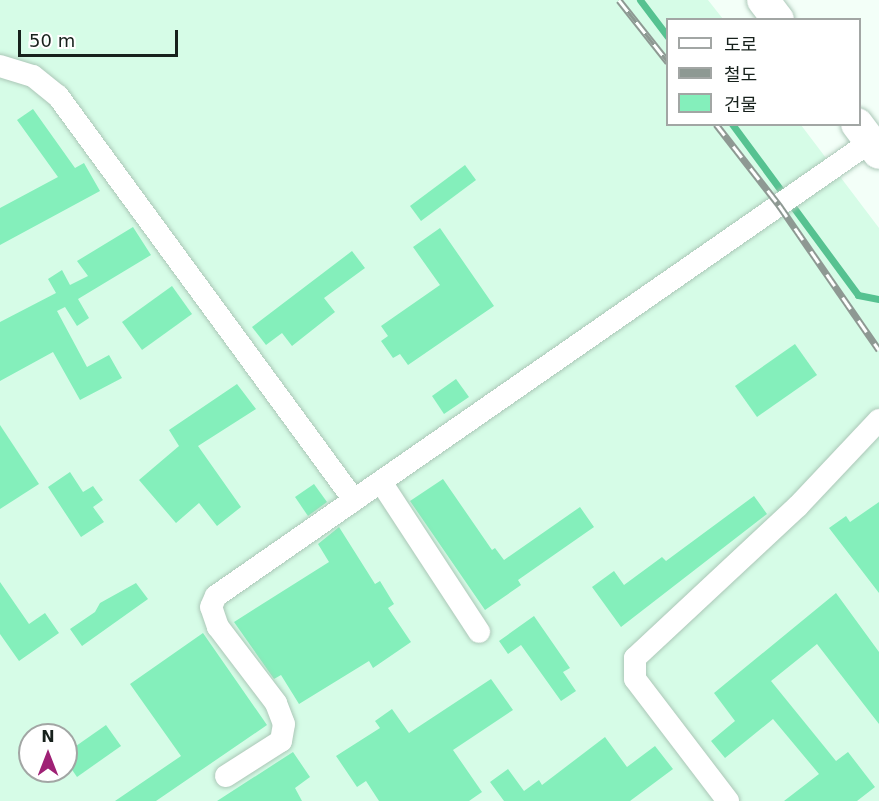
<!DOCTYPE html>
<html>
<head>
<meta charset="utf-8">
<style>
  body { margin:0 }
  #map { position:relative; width:879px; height:801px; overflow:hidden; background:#f3fff8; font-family:"DejaVu Sans","Noto Sans KR",sans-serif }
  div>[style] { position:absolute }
  .built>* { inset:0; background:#d6fce7 }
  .stream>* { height:7px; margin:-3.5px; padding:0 3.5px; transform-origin:3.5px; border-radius:3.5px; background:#56c291 }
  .building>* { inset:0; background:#84efbb }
  .roads { filter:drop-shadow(0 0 2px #abc7b7) drop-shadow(0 0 2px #abc7b7) }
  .minor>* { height:22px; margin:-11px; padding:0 11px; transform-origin:11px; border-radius:11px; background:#fff }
  .secondary>* { height:32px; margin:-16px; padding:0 16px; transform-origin:16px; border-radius:16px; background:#fff }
  .rail>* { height:7px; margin-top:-3.5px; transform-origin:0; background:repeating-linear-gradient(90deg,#fff 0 14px,#8e9993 0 28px); box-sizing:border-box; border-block:2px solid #8e9993 }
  span { translate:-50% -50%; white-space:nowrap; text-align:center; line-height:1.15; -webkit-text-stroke:5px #fff; paint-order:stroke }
  .legend { position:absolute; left:666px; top:18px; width:195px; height:108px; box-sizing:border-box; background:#fff; border:2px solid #a2a6a4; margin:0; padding:8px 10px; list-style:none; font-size:18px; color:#17211c }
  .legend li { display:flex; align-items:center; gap:12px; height:30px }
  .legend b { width:30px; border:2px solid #a2a6a4 }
  .north { position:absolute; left:18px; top:723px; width:60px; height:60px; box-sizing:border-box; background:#fff; border:2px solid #a2a6a4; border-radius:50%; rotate:0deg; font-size:16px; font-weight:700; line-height:24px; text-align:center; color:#17211c }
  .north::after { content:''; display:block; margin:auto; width:21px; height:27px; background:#9f2175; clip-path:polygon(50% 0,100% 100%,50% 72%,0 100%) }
  .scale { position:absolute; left:18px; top:30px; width:160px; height:27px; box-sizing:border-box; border:3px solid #17211c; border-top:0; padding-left:8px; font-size:18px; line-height:21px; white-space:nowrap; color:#17211c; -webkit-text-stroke:4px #fff; paint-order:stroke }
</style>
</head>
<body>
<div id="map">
  <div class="built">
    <div style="clip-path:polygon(evenodd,0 0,708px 0,723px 19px,668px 20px,668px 124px,801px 125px,879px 228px,879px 801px,0 801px,0 0,30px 735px,66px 735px,66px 771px,30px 771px,30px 735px)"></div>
  </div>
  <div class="stream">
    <div style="left:640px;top:0;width:46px;rotate:52.9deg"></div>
    <div style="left:732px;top:124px;width:212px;rotate:53.6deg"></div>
    <div style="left:858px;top:295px;width:21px;rotate:11deg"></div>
  </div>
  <div class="building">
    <div style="clip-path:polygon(33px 109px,75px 168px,84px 163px,100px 191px,0 245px,0 208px,58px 177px,17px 120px)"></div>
    <div style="clip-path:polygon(465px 165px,476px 180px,421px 221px,410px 206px)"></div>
    <div style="clip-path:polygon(133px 227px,151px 255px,78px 299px,89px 318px,77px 326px,65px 307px,57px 311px,87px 367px,109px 355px,122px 378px,80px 400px,53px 352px,0 381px,0 322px,56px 293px,48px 279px,62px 270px,70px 285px,88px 276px,77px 261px)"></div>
    <div style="clip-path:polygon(440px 228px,494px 306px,408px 365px,400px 354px,393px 358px,381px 341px,388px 336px,381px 326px,440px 285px,413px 247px)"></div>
    <div style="clip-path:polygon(352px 251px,365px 268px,324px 298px,335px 312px,292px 346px,282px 333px,266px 345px,252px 327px)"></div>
    <div style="clip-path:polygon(172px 286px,192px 314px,142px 350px,122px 322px)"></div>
    <div style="clip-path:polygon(795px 344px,817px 375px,757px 417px,735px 386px)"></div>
    <div style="clip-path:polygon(456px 379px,469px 397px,444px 414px,432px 396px)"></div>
    <div style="clip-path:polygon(237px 384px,256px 409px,198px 446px,241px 507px,217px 526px,199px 503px,176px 523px,139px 480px,179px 446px,169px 430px)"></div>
    <div style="clip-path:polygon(0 425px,39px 484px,0 509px)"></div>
    <div style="clip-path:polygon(70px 472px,83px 492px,93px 486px,103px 500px,93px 507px,104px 522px,81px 537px,48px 487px)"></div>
    <div style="clip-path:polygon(443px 479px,492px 550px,495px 548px,504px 560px,580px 507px,594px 527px,518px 580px,521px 585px,485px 610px,410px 501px)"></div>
    <div style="clip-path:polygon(314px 484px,327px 502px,308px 516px,295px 497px)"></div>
    <div style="clip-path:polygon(754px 496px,767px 514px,621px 627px,592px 587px,614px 571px,624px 585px,662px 557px,666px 561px)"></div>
    <div style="clip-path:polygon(879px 502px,879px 593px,829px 528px,846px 516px,850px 522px)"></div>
    <div style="clip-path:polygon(339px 527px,375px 584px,380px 581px,394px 604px,388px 608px,411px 642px,373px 668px,369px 661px,299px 704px,281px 675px,274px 679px,234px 622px,329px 562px,318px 544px)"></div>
    <div style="clip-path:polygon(0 582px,29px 624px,45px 613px,59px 633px,19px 661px,0 634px)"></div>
    <div style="clip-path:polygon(136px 583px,148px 599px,82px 646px,70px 629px,95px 612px,100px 603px)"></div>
    <div style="clip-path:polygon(836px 593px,879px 652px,879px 724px,817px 644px,771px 681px,836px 761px,848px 752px,875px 787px,857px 801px,784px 801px,819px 774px,773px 719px,725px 758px,711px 741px,735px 721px,714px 693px)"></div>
    <div style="clip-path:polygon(534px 616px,570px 668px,563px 672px,576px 691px,561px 701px,521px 645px,508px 654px,499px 641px)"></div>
    <div style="clip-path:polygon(203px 633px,267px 725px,156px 801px,115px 801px,181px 756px,130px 684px)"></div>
    <div style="clip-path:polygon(491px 679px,513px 710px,453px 750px,482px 792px,469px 801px,379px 801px,366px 781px,357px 787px,336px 756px,380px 728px,375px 721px,392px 709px,409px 733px)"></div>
    <div style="clip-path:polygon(106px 725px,121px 746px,77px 777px,66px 761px,66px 753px)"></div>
    <div style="clip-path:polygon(605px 737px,627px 767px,655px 746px,673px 769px,630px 801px,504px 801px,490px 782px,508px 769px,524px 791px,539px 780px,542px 785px)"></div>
    <div style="clip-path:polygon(293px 752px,310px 777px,295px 788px,302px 801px,217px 801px)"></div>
  </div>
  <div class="roads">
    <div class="minor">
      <div style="left:0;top:66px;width:34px;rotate:17deg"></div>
      <div style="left:33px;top:76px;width:32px;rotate:39deg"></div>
      <div style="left:58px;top:96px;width:501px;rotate:53.77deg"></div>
      <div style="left:381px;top:482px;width:179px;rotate:56.8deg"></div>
      <div style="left:226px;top:776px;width:65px;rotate:-32.5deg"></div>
      <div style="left:281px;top:741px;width:17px;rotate:-80deg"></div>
      <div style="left:284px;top:724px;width:22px;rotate:-111deg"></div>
      <div style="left:276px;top:703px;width:96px;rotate:-127.3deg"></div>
      <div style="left:218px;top:627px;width:21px;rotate:-109deg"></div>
      <div style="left:211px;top:607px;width:12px;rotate:-66deg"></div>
      <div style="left:216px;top:596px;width:796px;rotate:-34.77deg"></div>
      <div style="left:728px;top:801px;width:153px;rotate:-127.3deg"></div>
      <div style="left:635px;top:679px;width:21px;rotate:-90deg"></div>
      <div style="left:635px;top:658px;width:223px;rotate:-43deg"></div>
      <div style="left:798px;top:506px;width:118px;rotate:-46.7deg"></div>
    </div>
    <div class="secondary">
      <div style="left:763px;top:0;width:25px;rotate:53deg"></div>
      <div style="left:857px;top:124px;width:36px;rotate:53deg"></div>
    </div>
  </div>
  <div class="rail">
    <div style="left:619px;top:0;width:79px;rotate:51.7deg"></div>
    <div style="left:716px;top:124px;width:103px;rotate:52.1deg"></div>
    <div style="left:779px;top:205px;width:176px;rotate:55.4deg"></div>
  </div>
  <ul class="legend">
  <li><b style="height:8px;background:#fff"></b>도로</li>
  <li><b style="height:8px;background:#8e9993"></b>철도</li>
  <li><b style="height:16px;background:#84efbb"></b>건물</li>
  </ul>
  <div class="north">N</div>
  <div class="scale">50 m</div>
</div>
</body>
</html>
